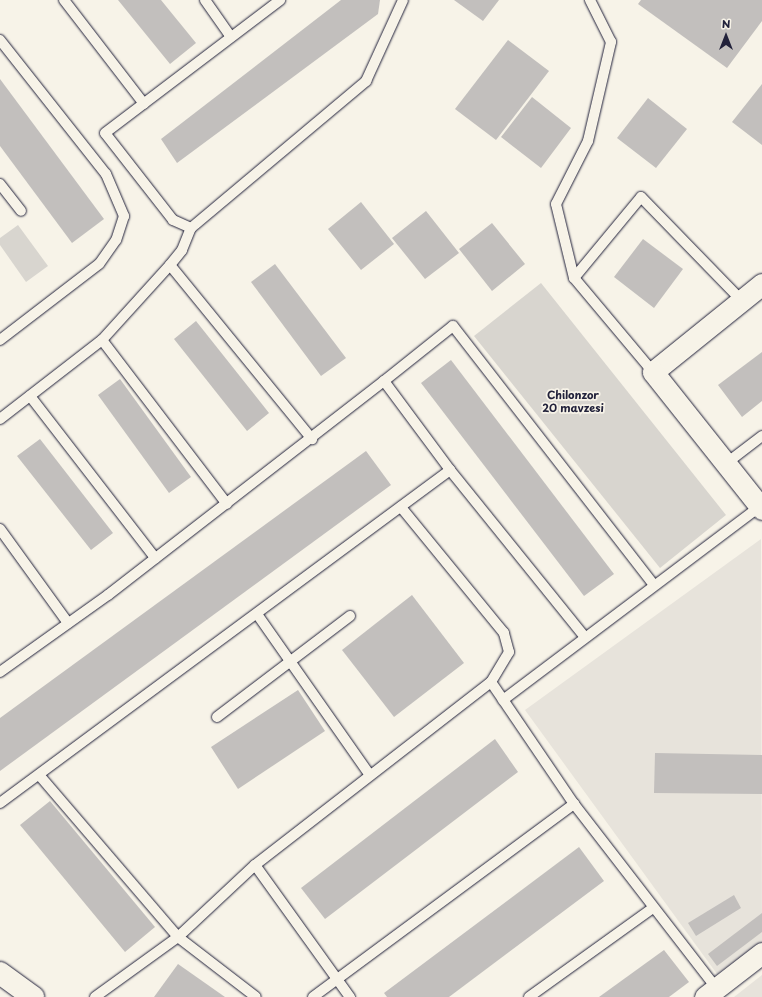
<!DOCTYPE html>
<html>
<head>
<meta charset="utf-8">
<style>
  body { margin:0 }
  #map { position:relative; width:762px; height:997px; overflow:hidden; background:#f7f3e8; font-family:"Playpen Sans",sans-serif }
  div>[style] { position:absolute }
  .built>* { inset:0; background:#e7e3db }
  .green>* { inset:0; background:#d8d5cf }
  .building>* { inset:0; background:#c2bfbd }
  .roads { filter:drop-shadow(0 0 1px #22223b) drop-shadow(0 0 1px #22223b) }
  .lane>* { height:10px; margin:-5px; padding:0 5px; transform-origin:5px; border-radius:5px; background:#f7f3e8 }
  .street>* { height:21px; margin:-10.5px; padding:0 10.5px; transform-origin:10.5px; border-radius:10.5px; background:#f7f3e8 }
  .secondary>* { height:22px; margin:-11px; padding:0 11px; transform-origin:11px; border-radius:11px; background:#f7f3e8 }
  span { translate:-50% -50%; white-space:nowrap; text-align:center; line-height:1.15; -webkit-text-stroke:3.5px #f7f3e8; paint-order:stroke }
  .neighbourhood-label { font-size:11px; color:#22223b; font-weight:700 }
  .north { position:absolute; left:706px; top:16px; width:40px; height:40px; -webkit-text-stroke:3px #f7f3e8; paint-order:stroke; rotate:0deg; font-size:11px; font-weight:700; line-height:16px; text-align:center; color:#22223b }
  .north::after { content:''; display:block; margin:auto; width:14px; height:18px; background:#22223b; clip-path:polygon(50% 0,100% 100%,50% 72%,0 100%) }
</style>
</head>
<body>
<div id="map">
  <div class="built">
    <div style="clip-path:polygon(761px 539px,762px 942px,717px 974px,525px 710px)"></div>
    <div style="clip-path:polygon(762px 975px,762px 997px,734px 997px)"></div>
  </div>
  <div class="green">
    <div style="clip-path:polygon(18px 225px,48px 266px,26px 282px,0 245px,0 238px)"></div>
    <div style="clip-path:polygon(541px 283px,726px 515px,660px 568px,474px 336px)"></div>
  </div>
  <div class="building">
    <div style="clip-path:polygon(118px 0,161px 0,196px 43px,170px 64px)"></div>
    <div style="clip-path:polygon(341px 0,380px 0,378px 14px,177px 163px,161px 139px)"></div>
    <div style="clip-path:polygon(454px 0,499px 0,483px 21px)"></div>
    <div style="clip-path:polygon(641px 0,762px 0,762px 21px,727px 68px,638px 4px)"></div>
    <div style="clip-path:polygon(508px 40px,549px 71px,496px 140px,455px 109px)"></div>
    <div style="clip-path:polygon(0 79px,104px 219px,72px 243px,0 146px)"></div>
    <div style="clip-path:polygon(762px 84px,762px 145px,732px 122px)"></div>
    <div style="clip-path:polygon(532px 97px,571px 128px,541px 168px,501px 137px)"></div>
    <div style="clip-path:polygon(648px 98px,687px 129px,656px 168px,617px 138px)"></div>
    <div style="clip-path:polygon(361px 202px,394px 244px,361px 270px,328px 229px)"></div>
    <div style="clip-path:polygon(426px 211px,459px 253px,425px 279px,392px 238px)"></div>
    <div style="clip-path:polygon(492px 223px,525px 264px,492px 291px,459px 249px)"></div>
    <div style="clip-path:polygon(643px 239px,683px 269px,654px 308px,614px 277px)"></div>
    <div style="clip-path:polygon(275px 264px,346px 358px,321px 376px,251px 282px)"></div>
    <div style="clip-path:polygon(196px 321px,269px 413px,247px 431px,174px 339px)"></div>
    <div style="clip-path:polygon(762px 352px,762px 401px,742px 417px,718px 385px)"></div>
    <div style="clip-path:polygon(451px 360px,614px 574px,584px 596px,421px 383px)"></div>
    <div style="clip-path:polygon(120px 379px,191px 477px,169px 493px,98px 395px)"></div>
    <div style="clip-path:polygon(40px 439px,113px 533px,91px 550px,17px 456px)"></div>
    <div style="clip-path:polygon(366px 451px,391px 485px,0 771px,0 718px)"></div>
    <div style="clip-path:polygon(412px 595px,464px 663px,394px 717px,342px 650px)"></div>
    <div style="clip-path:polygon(298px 690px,325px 731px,238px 789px,211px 747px)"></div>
    <div style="clip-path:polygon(495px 739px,518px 772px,325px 919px,301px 888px)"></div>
    <div style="clip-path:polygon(655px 753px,762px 755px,762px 794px,654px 793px)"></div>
    <div style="clip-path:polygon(50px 801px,155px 927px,125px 952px,20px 825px)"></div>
    <div style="clip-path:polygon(579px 847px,604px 881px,449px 997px,387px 997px,384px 993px)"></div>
    <div style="clip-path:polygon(734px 895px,741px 908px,696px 936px,688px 923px)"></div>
    <div style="clip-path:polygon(762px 913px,762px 932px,717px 966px,708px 954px)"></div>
    <div style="clip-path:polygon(664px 950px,689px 982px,669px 997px,599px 997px)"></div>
    <div style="clip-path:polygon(178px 964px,225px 997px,154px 997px)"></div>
  </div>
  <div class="roads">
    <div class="lane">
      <div style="left:64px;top:0;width:131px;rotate:52.4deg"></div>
      <div style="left:205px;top:0;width:45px;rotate:54.9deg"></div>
      <div style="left:0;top:40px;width:171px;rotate:51.7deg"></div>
      <div style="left:106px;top:174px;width:46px;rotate:66.8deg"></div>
      <div style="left:124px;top:216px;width:25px;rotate:108deg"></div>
      <div style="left:116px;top:240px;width:29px;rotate:125deg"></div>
      <div style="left:99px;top:264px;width:125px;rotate:142.5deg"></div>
      <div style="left:0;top:184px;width:34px;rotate:52deg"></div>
      <div style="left:191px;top:228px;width:20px;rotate:-156deg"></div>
      <div style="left:173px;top:220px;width:110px;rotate:-128deg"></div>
      <div style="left:105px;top:133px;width:220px;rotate:-37.2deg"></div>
      <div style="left:170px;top:265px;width:225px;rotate:50.8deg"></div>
      <div style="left:574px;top:278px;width:76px;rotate:-103.7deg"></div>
      <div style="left:556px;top:204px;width:71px;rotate:-63.1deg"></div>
      <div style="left:588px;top:141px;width:102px;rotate:-76.9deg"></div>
      <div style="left:611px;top:42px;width:47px;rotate:-116.6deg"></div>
      <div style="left:102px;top:340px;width:206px;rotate:52.7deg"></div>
      <div style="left:653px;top:372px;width:123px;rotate:-130deg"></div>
      <div style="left:574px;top:278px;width:105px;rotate:-50.4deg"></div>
      <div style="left:641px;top:197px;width:145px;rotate:45.8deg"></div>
      <div style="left:384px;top:381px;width:88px;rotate:-38.6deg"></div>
      <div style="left:453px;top:326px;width:326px;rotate:52.2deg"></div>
      <div style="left:30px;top:396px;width:205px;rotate:52.3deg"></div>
      <div style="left:0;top:419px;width:129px;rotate:-37.8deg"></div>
      <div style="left:102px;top:340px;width:101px;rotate:-47.8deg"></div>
      <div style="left:170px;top:265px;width:19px;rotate:-51deg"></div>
      <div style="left:182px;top:250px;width:24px;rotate:-68deg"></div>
      <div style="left:191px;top:228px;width:229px;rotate:-40deg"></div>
      <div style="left:366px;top:81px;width:89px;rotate:-65.4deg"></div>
      <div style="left:728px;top:462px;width:43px;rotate:-37.4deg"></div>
      <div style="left:0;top:529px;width:116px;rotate:54.1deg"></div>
      <div style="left:257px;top:614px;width:195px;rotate:55deg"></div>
      <div style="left:0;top:672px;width:133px;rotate:-35.5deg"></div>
      <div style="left:108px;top:595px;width:349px;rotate:-37.8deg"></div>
      <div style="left:384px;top:381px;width:111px;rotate:53.4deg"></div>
      <div style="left:450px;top:470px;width:213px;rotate:51.1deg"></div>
      <div style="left:491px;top:682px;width:148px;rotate:55.8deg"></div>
      <div style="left:574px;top:804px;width:232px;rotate:52.3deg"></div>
      <div style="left:503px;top:700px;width:324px;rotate:-37deg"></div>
      <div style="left:217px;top:717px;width:167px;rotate:-37.2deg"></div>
      <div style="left:40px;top:776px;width:212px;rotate:49.4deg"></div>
      <div style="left:178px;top:937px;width:98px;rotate:37.6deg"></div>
      <div style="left:0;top:803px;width:560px;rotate:-36.5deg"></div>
      <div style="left:255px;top:865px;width:163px;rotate:54.3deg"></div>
      <div style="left:95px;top:997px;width:102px;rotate:-35.9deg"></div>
      <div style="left:178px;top:937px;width:105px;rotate:-43.1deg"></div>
      <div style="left:255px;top:865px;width:299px;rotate:-37.8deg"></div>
      <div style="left:491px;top:682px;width:35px;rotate:-59deg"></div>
      <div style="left:509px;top:652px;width:20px;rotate:-105deg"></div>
      <div style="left:504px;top:633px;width:163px;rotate:-129.3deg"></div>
      <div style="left:313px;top:997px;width:325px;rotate:-36.5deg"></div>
      <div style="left:529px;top:997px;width:153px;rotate:-35.7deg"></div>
    </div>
    <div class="street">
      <div style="left:762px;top:284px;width:140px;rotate:141.1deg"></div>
      <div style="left:653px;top:372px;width:175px;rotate:51.5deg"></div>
      <div style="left:705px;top:997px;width:72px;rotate:-37.7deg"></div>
    </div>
    <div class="secondary">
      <div style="left:0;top:973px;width:41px;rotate:36deg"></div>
    </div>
  </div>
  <div class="neighbourhood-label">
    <span style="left:573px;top:402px">Chilonzor<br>20 mavzesi</span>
  </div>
  <div class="north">N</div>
</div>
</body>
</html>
